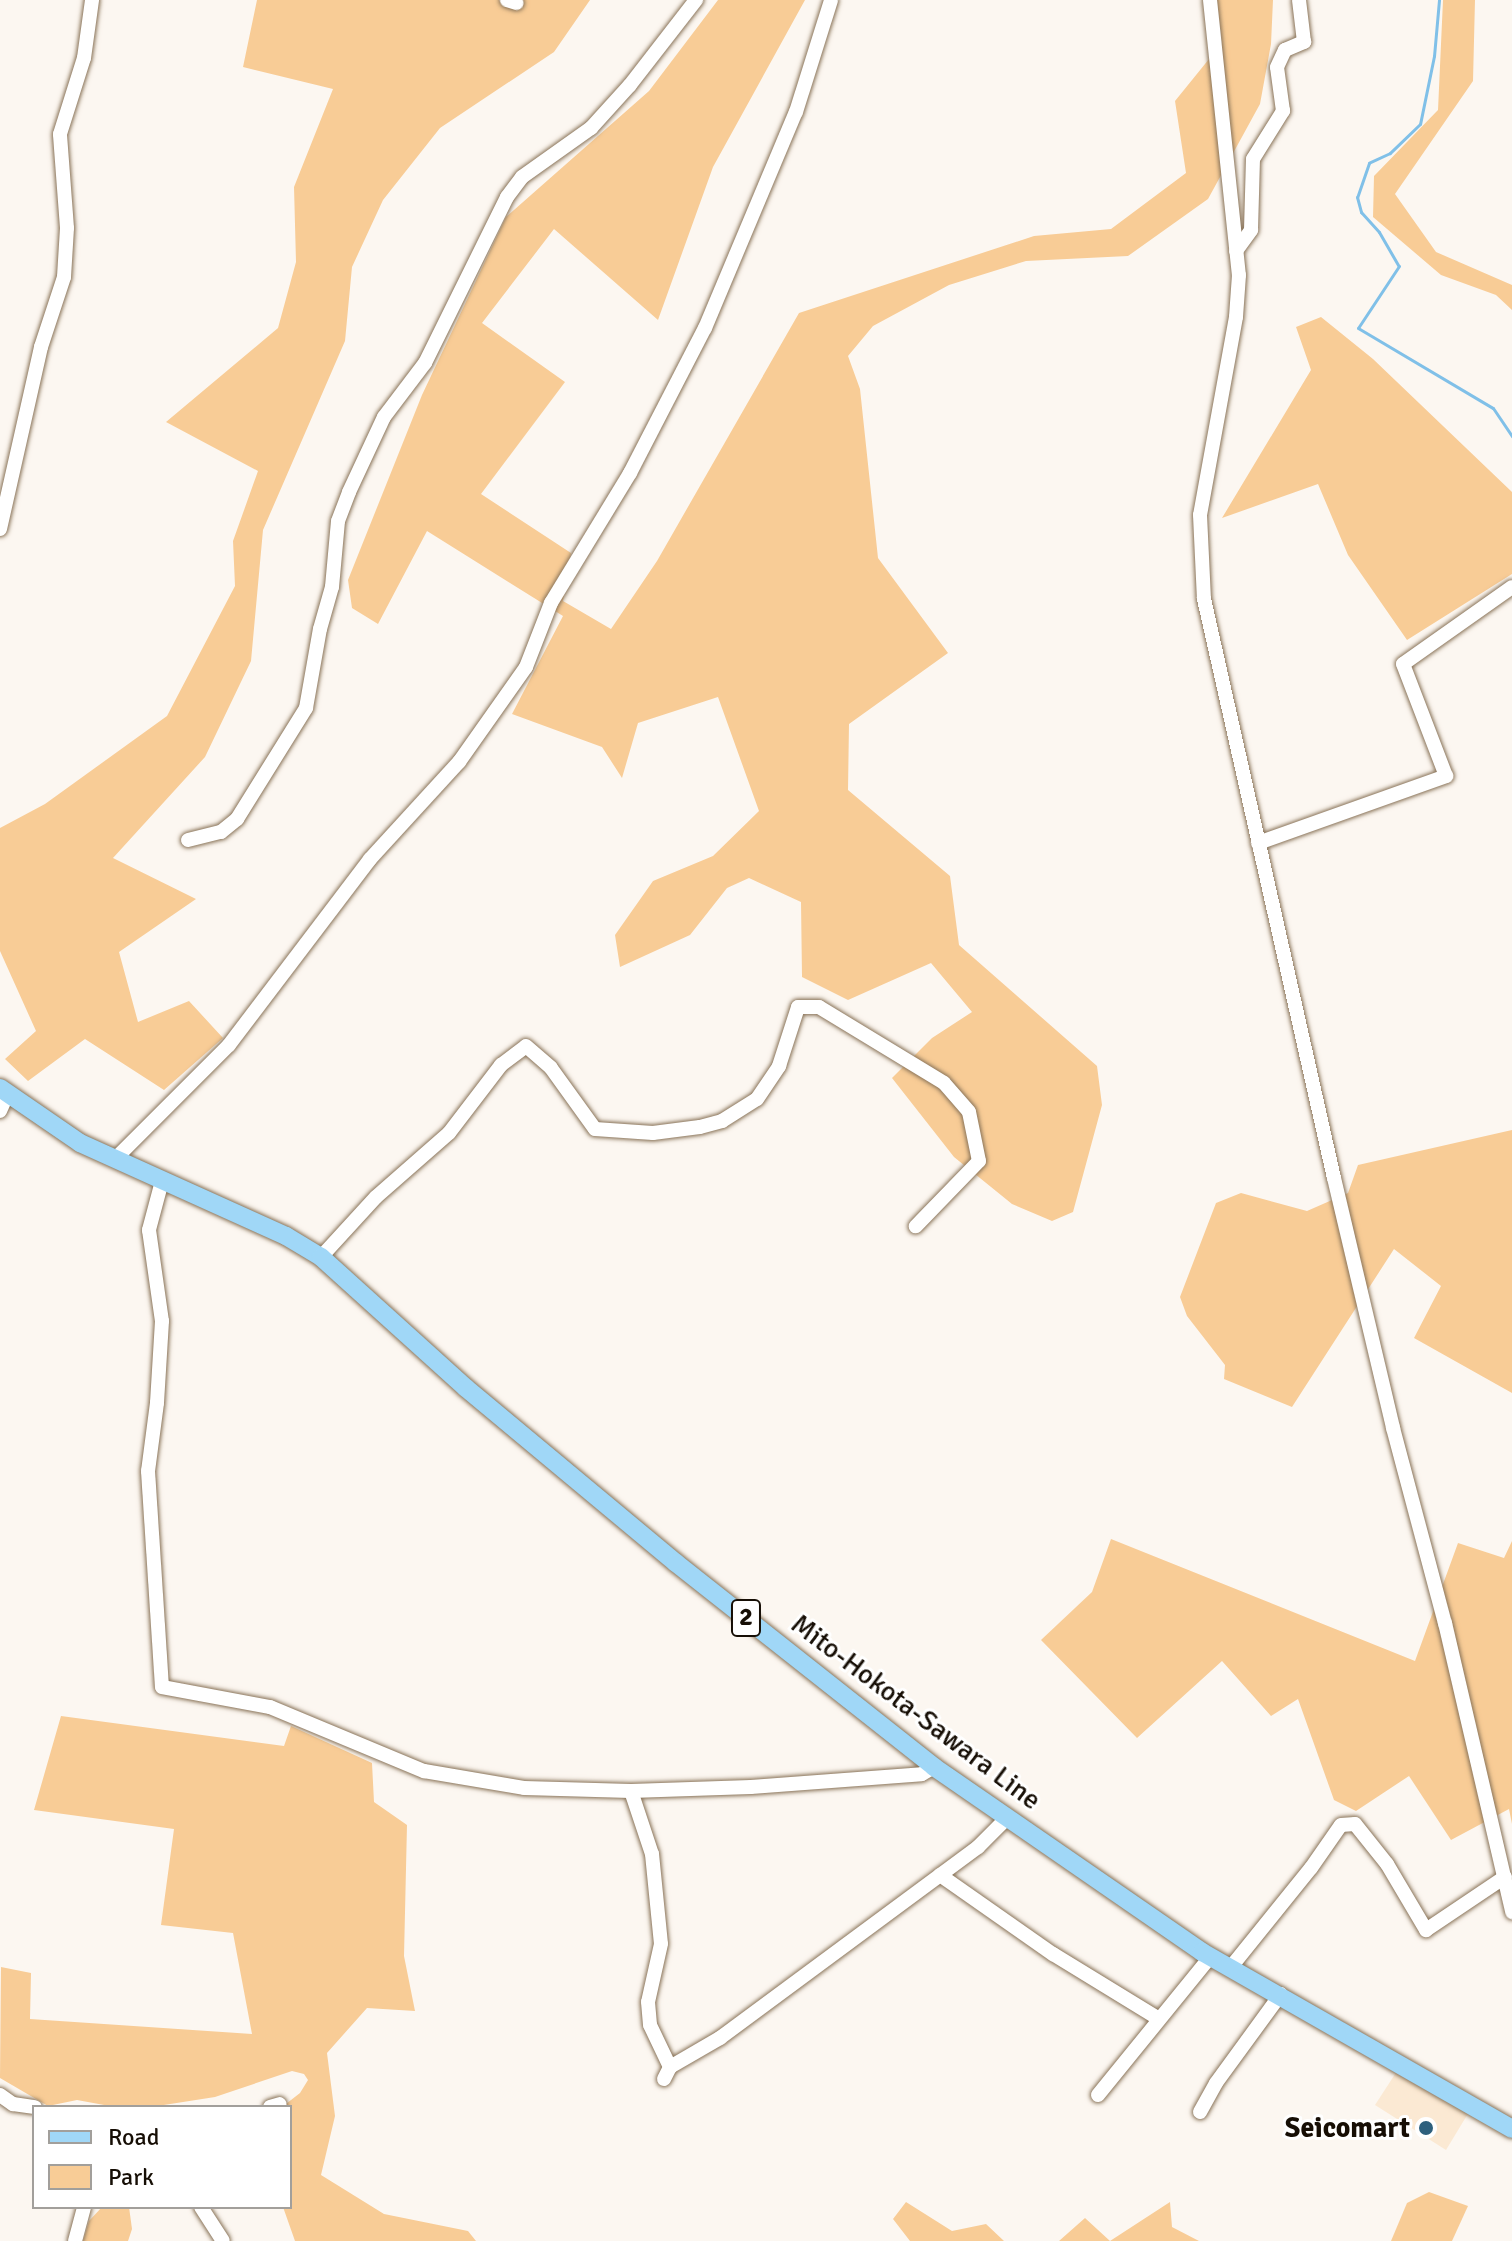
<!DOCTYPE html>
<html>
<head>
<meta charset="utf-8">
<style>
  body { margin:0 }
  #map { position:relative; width:1512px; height:2241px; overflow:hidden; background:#fcf7f1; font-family:Signika,sans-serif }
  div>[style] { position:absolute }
  .built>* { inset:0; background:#fbe9d3 }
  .green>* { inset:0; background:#f8cc96 }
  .stream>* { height:3px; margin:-1.5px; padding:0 1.5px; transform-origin:1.5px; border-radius:1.5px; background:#80c0e8 }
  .roads { filter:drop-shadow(0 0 2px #897358) drop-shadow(0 0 2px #897358) }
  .minor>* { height:14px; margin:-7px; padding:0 7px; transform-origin:7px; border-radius:7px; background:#fff }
  .major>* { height:18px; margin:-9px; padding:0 9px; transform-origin:9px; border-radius:9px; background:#a0d7f7 }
  .dots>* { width:22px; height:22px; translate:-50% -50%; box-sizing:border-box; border:4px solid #fff; border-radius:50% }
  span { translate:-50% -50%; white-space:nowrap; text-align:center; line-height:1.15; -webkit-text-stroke:6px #fff; paint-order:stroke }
  .shield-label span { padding:2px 6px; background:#fff; border:2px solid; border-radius:6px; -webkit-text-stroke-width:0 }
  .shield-label { font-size:26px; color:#160e05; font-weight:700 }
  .street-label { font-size:28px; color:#160e05 }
  .poi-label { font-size:28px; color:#160e05; font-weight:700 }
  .right { translate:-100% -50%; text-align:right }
  .legend { position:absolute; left:32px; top:2105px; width:260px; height:104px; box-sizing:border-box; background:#fff; border:2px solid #a29f9b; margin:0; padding:10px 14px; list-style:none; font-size:24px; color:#160e05 }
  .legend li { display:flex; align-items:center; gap:16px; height:40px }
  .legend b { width:40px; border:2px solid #a29f9b }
</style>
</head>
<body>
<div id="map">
  <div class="built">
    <div style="clip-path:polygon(1399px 2068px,1469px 2112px,1446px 2150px,1375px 2105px)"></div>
  </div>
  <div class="green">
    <div style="clip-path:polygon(257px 0,590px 0,554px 52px,440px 128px,383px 200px,352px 267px,345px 341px,263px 530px,251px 661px,205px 757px,113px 858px,196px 899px,119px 952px,138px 1022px,189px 1001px,223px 1038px,164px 1090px,85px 1039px,28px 1081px,5px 1059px,36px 1031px,0 951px,0 828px,45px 804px,167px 716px,235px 586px,233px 541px,258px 471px,166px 422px,278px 328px,296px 262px,294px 187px,333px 89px,243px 67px)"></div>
    <div style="clip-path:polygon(718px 0,805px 0,713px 167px,658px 320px,554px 229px,482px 323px,565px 382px,481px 494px,571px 553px,563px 601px,611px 629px,657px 561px,799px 313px,1034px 236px,1111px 229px,1186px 173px,1175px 101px,1222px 43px,1217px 0,1273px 0,1271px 44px,1260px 104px,1208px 199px,1128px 256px,1026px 261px,949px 285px,873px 326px,848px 356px,860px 389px,878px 558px,948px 653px,849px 724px,848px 790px,950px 876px,959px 945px,1097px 1066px,1102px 1105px,1073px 1212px,1052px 1221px,1012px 1204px,954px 1157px,892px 1078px,932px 1038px,972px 1012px,931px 963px,848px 1000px,802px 977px,801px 902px,749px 878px,727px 888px,690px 935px,620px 967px,615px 935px,653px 881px,713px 856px,759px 811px,718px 697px,638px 723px,622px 778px,602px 747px,512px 714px,563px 616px,427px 531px,378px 624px,352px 608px,348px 580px,422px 395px,506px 217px,649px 91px)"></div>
    <div style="clip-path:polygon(1443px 0,1475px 0,1473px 81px,1395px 194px,1436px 252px,1512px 285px,1512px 310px,1496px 295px,1441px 275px,1373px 217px,1374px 176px,1438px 110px)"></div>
    <div style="clip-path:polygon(1321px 317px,1373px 359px,1512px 492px,1512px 574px,1407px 640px,1348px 555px,1318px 484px,1222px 518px,1311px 370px,1296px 327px)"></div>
    <div style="clip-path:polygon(1512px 1130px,1512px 1393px,1414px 1338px,1441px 1286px,1394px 1249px,1292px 1407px,1224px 1379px,1225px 1365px,1187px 1316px,1180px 1297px,1216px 1203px,1241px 1193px,1307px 1211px,1348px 1193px,1358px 1165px)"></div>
    <div style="clip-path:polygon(1111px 1539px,1415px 1661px,1458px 1543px,1504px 1558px,1512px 1541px,1512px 1824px,1509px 1809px,1451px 1840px,1409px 1776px,1356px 1811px,1334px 1800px,1298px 1699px,1271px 1716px,1222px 1661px,1137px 1738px,1041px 1640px,1092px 1592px)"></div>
    <div style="clip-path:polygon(61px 1716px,284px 1746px,291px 1726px,372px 1763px,374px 1802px,407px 1825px,404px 1956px,415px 2011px,367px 2008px,327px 2053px,335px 2116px,321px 2175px,384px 2214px,468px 2231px,476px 2241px,295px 2241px,283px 2207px,290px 2207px,290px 2107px,282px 2107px,300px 2093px,308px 2080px,304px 2074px,292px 2071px,215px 2097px,151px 2107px,115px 2107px,77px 2100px,48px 2106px,0 2078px,1px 1967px,31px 1973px,30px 2019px,252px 2034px,233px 1933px,161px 1925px,174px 1829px,34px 1810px)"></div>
    <div style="clip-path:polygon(1429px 2192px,1468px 2206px,1452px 2241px,1391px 2241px,1407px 2203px)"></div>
    <div style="clip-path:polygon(906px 2202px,952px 2231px,986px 2224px,1004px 2241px,910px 2241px,893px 2219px)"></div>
    <div style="clip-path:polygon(1170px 2202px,1172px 2227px,1199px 2241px,1059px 2241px,1085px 2218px,1110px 2241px)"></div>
    <div style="clip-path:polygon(102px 2207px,129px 2207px,132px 2229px,128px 2241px,83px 2241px,89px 2221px)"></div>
  </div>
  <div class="stream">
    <div style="left:1439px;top:0;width:56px;rotate:95.1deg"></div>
    <div style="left:1434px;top:56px;width:69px;rotate:101.6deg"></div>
    <div style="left:1420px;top:124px;width:42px;rotate:136deg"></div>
    <div style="left:1390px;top:153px;width:23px;rotate:155deg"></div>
    <div style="left:1369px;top:163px;width:36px;rotate:109deg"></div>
    <div style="left:1357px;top:197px;width:16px;rotate:75deg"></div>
    <div style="left:1361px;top:212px;width:27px;rotate:48deg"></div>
    <div style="left:1379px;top:232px;width:39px;rotate:60deg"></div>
    <div style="left:1399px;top:266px;width:74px;rotate:123.5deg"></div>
    <div style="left:1358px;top:328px;width:157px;rotate:30.7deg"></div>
    <div style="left:1493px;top:408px;width:34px;rotate:56deg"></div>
  </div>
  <div class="roads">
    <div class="minor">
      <div style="left:507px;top:0;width:10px;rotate:17deg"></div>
      <div style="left:1210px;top:0;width:277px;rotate:84deg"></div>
      <div style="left:1239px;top:275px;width:42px;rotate:94.1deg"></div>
      <div style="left:1236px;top:317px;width:201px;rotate:100.3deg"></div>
      <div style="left:1200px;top:515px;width:84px;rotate:87.3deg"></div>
      <div style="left:1204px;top:599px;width:593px;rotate:77.35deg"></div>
      <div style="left:1334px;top:1178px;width:257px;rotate:76.7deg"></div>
      <div style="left:1393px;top:1428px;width:202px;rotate:75.1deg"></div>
      <div style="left:1445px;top:1623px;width:297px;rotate:76.9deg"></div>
      <div style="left:1236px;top:251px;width:26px;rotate:-54deg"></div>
      <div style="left:1251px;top:230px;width:71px;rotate:-88.4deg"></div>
      <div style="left:1253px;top:159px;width:57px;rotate:-58deg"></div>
      <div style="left:1283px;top:111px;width:44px;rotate:-97.8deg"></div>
      <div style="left:1277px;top:67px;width:19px;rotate:-65deg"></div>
      <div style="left:1285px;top:50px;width:21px;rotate:-23deg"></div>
      <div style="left:1304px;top:42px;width:42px;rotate:-96.8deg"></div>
      <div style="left:0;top:529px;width:187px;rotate:-77.3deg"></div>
      <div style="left:41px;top:347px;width:74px;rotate:-71.8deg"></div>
      <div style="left:64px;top:277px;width:49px;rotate:-86.5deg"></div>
      <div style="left:67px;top:228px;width:94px;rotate:-94.3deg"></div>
      <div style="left:60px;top:134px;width:80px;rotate:-72.5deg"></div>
      <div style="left:84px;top:58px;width:59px;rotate:-82.1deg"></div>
      <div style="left:188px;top:840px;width:34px;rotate:-14deg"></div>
      <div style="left:221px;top:832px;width:21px;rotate:-39deg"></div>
      <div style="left:237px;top:819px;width:131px;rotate:-58.1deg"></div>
      <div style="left:306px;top:708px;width:80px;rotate:-80deg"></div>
      <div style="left:320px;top:629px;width:44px;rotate:-74.1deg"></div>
      <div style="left:332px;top:587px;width:66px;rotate:-84.8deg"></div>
      <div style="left:338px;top:521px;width:31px;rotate:-69deg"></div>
      <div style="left:349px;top:492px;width:83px;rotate:-65deg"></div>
      <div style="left:384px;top:417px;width:68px;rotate:-52.8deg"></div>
      <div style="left:425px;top:363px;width:185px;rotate:-63.7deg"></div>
      <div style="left:507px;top:197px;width:25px;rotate:-53deg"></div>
      <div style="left:522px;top:177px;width:85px;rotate:-35.4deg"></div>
      <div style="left:591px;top:128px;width:58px;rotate:-47.8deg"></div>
      <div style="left:630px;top:85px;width:108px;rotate:-52.2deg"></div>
      <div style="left:1258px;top:843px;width:200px;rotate:-19.6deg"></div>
      <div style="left:1446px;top:776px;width:120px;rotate:-111deg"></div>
      <div style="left:1403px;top:664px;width:133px;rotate:-35.2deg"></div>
      <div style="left:0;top:1111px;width:17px;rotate:-66deg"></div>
      <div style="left:115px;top:1159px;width:161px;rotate:-45deg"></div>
      <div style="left:229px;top:1045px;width:233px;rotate:-52.8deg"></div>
      <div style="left:370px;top:859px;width:132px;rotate:-47.5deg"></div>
      <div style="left:459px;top:762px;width:116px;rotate:-54.8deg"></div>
      <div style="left:526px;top:667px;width:69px;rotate:-68.7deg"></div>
      <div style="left:551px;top:603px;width:152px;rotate:-58.7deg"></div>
      <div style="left:630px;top:473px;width:163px;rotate:-62.7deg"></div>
      <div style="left:705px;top:328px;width:234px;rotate:-67.2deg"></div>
      <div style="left:796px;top:112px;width:117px;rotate:-72.6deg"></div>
      <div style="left:162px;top:1181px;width:51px;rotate:104.9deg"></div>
      <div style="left:149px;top:1230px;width:92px;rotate:81.9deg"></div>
      <div style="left:162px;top:1321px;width:82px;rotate:93.5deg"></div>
      <div style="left:157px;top:1403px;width:69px;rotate:97.5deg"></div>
      <div style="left:148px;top:1471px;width:216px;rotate:86.3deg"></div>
      <div style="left:162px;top:1687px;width:110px;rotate:10.5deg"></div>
      <div style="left:270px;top:1707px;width:167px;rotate:22.6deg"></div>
      <div style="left:424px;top:1771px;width:101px;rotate:9.6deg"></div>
      <div style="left:524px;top:1788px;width:107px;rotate:1.6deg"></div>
      <div style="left:631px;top:1791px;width:120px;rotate:-1.9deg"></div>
      <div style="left:751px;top:1787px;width:171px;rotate:-4.3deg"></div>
      <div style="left:922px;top:1774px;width:14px;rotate:-30deg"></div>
      <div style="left:321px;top:1257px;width:81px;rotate:-47.5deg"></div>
      <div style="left:376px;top:1197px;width:97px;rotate:-41.2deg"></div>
      <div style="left:449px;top:1133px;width:86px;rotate:-52.6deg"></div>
      <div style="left:501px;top:1065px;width:31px;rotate:-37deg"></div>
      <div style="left:526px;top:1046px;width:33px;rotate:41deg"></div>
      <div style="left:551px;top:1068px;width:75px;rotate:54.2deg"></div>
      <div style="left:595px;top:1129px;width:58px;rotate:3.9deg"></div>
      <div style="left:653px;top:1133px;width:47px;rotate:-7.3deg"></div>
      <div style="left:700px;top:1127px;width:23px;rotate:-15deg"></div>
      <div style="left:722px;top:1121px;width:41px;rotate:-32.2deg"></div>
      <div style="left:757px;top:1099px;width:40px;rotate:-56deg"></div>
      <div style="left:779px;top:1066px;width:62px;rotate:-72.1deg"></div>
      <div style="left:798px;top:1007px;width:21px"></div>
      <div style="left:819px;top:1007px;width:146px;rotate:31.3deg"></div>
      <div style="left:944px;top:1083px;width:38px;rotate:49deg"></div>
      <div style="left:969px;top:1112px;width:50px;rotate:78.5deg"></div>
      <div style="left:979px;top:1161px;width:91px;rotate:134.1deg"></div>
      <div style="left:631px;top:1791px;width:66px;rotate:71.6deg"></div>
      <div style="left:652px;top:1854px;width:90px;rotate:84.3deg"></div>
      <div style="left:661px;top:1944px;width:59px;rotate:102.6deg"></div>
      <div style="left:648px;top:2002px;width:23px;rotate:85deg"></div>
      <div style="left:650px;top:2025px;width:47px;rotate:64.5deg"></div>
      <div style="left:940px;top:1875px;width:138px;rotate:35deg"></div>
      <div style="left:1053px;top:1954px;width:124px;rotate:31.5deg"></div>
      <div style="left:1231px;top:1967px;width:127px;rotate:-51.1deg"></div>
      <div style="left:1311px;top:1868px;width:52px;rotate:-55.1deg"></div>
      <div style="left:1341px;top:1825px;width:14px;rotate:-4deg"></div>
      <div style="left:1355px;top:1824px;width:51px;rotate:51.3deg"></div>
      <div style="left:1387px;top:1864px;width:77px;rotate:59.4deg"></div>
      <div style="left:1426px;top:1930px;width:95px;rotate:-33.9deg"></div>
      <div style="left:664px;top:2079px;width:13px;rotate:-63deg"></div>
      <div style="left:670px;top:2067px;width:58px;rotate:-30.1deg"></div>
      <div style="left:720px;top:2038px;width:321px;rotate:-36.5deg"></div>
      <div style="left:978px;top:1847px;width:41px;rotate:-45deg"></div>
      <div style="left:0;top:2095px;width:16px;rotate:35deg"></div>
      <div style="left:13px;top:2104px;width:22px;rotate:8deg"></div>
      <div style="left:1098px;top:2095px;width:179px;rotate:-50.9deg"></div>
      <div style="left:270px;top:2107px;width:10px;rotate:-17deg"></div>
      <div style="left:1200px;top:2112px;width:33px;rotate:-61deg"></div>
      <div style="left:1216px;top:2083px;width:110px;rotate:-53.9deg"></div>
      <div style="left:201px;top:2207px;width:40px;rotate:57.1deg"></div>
      <div style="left:75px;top:2241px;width:35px;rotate:-75deg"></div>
    </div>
    <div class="major">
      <div style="left:0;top:1088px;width:97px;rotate:34.5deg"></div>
      <div style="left:80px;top:1143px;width:226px;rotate:24.3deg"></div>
      <div style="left:286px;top:1236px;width:41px;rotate:31deg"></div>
      <div style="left:321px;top:1257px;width:195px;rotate:42.1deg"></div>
      <div style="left:466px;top:1388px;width:273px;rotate:39.8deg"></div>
      <div style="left:676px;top:1563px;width:329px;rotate:38.3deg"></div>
      <div style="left:934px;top:1767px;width:326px;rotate:34.6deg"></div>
      <div style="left:1202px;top:1952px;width:357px;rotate:29.7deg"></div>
    </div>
  </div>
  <div class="dots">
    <div style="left:1426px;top:2128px;background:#2e607d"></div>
  </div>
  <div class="shield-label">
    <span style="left:746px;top:1618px">2</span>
  </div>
  <div class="street-label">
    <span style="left:916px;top:1712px;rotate:37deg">Mito-Hokota-Sawara Line</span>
  </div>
  <div class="poi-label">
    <span class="right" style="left:1410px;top:2128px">Seicomart</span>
  </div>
  <ul class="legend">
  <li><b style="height:10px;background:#a0d7f7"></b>Road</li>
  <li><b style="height:22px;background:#f8cc96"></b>Park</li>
  </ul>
</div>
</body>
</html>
